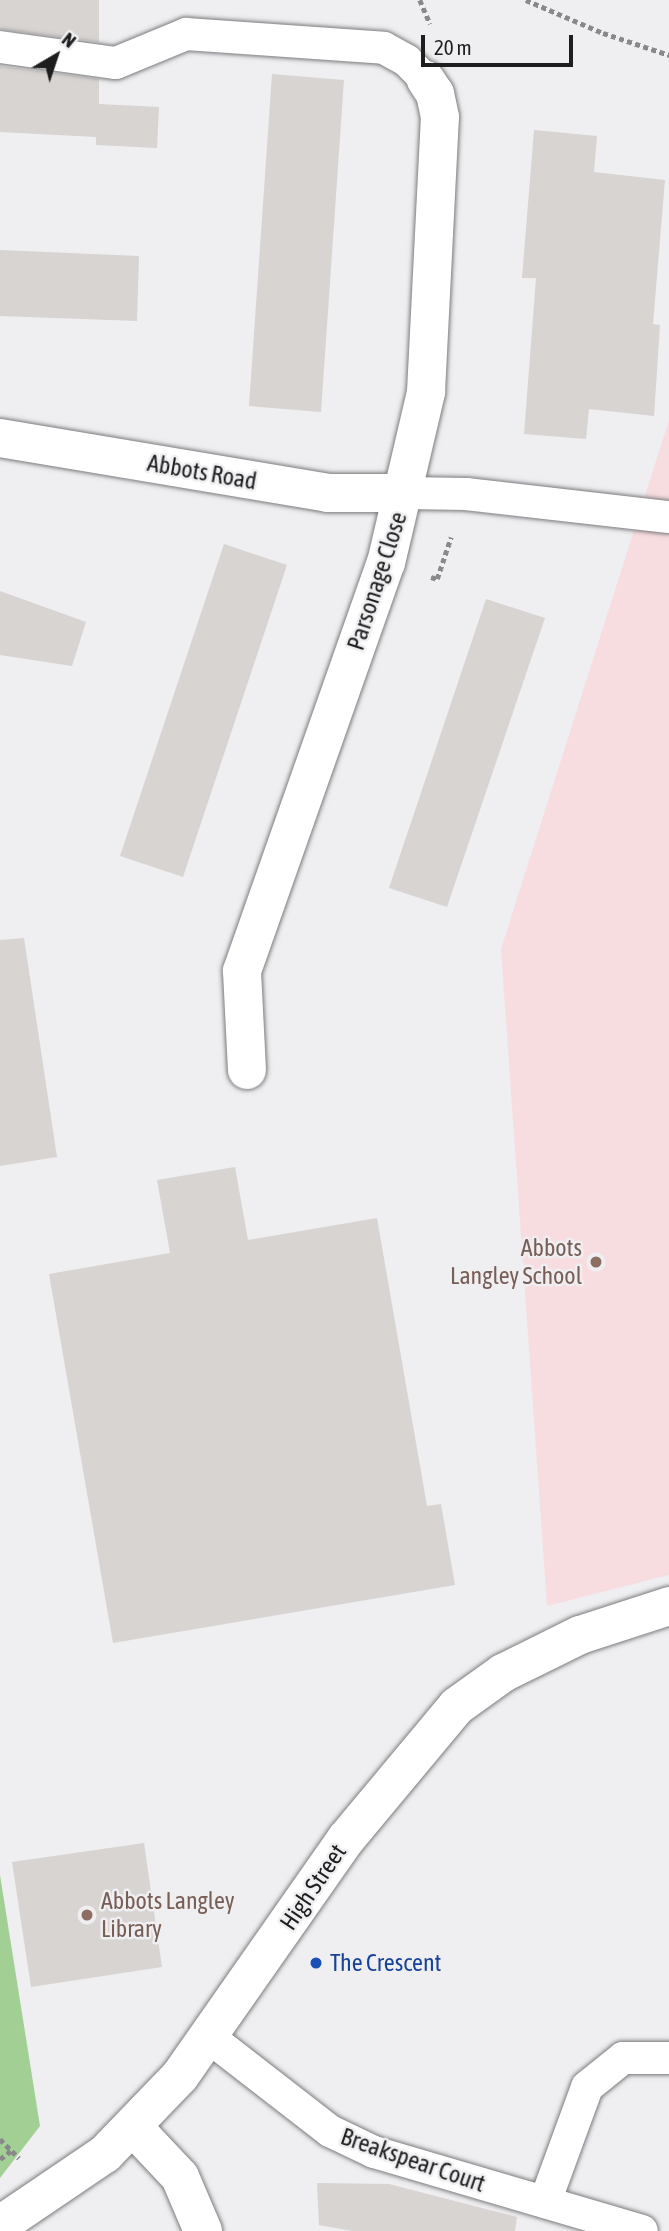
<!DOCTYPE html>
<html>
<head>
<meta charset="utf-8">
<style>
  body { margin:0 }
  #map { position:relative; width:669px; height:2231px; overflow:hidden; background:#efeef1; font-family:"Asap Condensed",sans-serif }
  div>[style] { position:absolute }
  .education>* { inset:0; background:#f8dde0 }
  .green>* { inset:0; background:#a2d094 }
  .building>* { inset:0; background:#d7d4d2 }
  .path>* { height:4.5px; margin-top:-2.25px; transform-origin:0; background:repeating-linear-gradient(90deg,#89888a 0 5px,transparent 0 8.5px) }
  .roads { filter:drop-shadow(0 0 2px #7d7c7f) drop-shadow(0 0 2px #7d7c7f) }
  .lane>* { height:32px; margin:-16px; padding:0 16px; transform-origin:16px; border-radius:16px; background:#fff }
  .street>* { height:38px; margin:-19px; padding:0 19px; transform-origin:19px; border-radius:19px; background:#fff }
  .secondary>* { height:38px; margin:-19px; padding:0 19px; transform-origin:19px; border-radius:19px; background:#fff }
  .dots>* { width:19px; height:19px; translate:-50% -50%; box-sizing:border-box; border:4px solid #efeef1; border-radius:50% }
  span { translate:-50% -50%; white-space:nowrap; text-align:center; line-height:1.15; -webkit-text-stroke:5px #efeef1; paint-order:stroke }
  .street-label { font-size:24px; color:#1f1e1f }
  .education-label { font-size:24px; color:#785e54 }
  .right { translate:-100% -50%; text-align:right }
  .left { translate:0 -50%; text-align:left }
  .transit-label { font-size:24px; color:#164399 }
  .north { position:absolute; left:21px; top:21px; width:70px; height:70px; -webkit-text-stroke:5px #efeef1; paint-order:stroke; rotate:39deg; font-size:19px; font-weight:700; line-height:28px; text-align:center; color:#1f1e1f }
  .north::after { content:''; display:block; margin:auto; width:24px; height:32px; background:#1f1e1f; clip-path:polygon(50% 0,100% 100%,50% 72%,0 100%) }
  .scale { position:absolute; left:421px; top:35px; width:152px; height:32px; box-sizing:border-box; border:4px solid #1f1e1f; border-top:0; padding-left:9px; font-size:21px; line-height:24px; white-space:nowrap; color:#1f1e1f; -webkit-text-stroke:5px #efeef1; paint-order:stroke }
</style>
</head>
<body>
<div id="map">
  <div class="education">
    <div style="clip-path:polygon(669px 420px,669px 1575px,547px 1606px,501px 949px)"></div>
  </div>
  <div class="green">
    <div style="clip-path:polygon(0 1875px,40px 2126px,0 2178px)"></div>
  </div>
  <div class="building">
    <div style="clip-path:polygon(0 0,99px 0,99px 42px,0 29px)"></div>
    <div style="clip-path:polygon(0 66px,99px 79px,99px 104px,159px 107px,157px 148px,96px 145px,96px 137px,0 132px)"></div>
    <div style="clip-path:polygon(272px 74px,344px 80px,321px 412px,249px 406px)"></div>
    <div style="clip-path:polygon(534px 130px,597px 136px,594px 172px,665px 180px,653px 324px,660px 325px,654px 416px,589px 409px,586px 439px,524px 434px,536px 278px,522px 278px)"></div>
    <div style="clip-path:polygon(0 250px,139px 256px,137px 321px,0 316px)"></div>
    <div style="clip-path:polygon(224px 544px,287px 565px,183px 877px,120px 856px)"></div>
    <div style="clip-path:polygon(0 591px,86px 622px,72px 666px,0 655px)"></div>
    <div style="clip-path:polygon(486px 599px,545px 618px,447px 907px,389px 888px)"></div>
    <div style="clip-path:polygon(24px 938px,57px 1157px,0 1166px,0 940px)"></div>
    <div style="clip-path:polygon(235px 1167px,248px 1240px,377px 1218px,427px 1506px,441px 1504px,455px 1585px,113px 1643px,49px 1274px,170px 1253px,157px 1180px)"></div>
    <div style="clip-path:polygon(144px 1843px,162px 1967px,31px 1987px,12px 1862px)"></div>
    <div style="clip-path:polygon(317px 2183px,389px 2184px,517px 2217px,515px 2231px,352px 2231px,319px 2225px)"></div>
  </div>
  <div class="path">
    <div style="left:420px;top:0;width:26px;rotate:67deg"></div>
    <div style="left:526px;top:0;width:84px;rotate:23.2deg"></div>
    <div style="left:603px;top:33px;width:70px;rotate:18.4deg"></div>
    <div style="left:431px;top:577px;width:6px;rotate:18deg"></div>
    <div style="left:437px;top:579px;width:44px;rotate:-71.6deg"></div>
    <div style="left:0;top:2139px;width:27px;rotate:45deg"></div>
    <div style="left:0;top:2159px;width:15px;rotate:-37deg"></div>
  </div>
  <div class="roads">
    <div class="lane">
      <div style="left:0;top:47px;width:117px;rotate:7.9deg"></div>
      <div style="left:116px;top:63px;width:76px;rotate:-22.5deg"></div>
      <div style="left:186px;top:34px;width:198px;rotate:4deg"></div>
      <div style="left:384px;top:48px;width:26px;rotate:29deg"></div>
      <div style="left:407px;top:61px;width:27px;rotate:45deg"></div>
      <div style="left:406px;top:493px;width:60px;rotate:1deg"></div>
      <div style="left:466px;top:494px;width:204px;rotate:6.5deg"></div>
      <div style="left:210px;top:2038px;width:152px;rotate:37.8deg"></div>
      <div style="left:330px;top:2131px;width:49px;rotate:25.5deg"></div>
      <div style="left:374px;top:2152px;width:279px;rotate:16.4deg"></div>
      <div style="left:545px;top:2202px;width:122px;rotate:-69.9deg"></div>
      <div style="left:587px;top:2087px;width:46px;rotate:-38.9deg"></div>
      <div style="left:623px;top:2058px;width:46px"></div>
    </div>
    <div class="street">
      <div style="left:0;top:438px;width:332px;rotate:9.5deg"></div>
      <div style="left:327px;top:493px;width:79px"></div>
      <div style="left:247px;top:1070px;width:99px;rotate:-92.9deg"></div>
      <div style="left:242px;top:971px;width:433px;rotate:-70.6deg"></div>
      <div style="left:386px;top:563px;width:176px;rotate:-76.8deg"></div>
      <div style="left:426px;top:392px;width:275px;rotate:-87.1deg"></div>
      <div style="left:440px;top:117px;width:24px;rotate:-102deg"></div>
      <div style="left:435px;top:94px;width:17px;rotate:-123deg"></div>
      <div style="left:134px;top:2128px;width:67px;rotate:46.8deg"></div>
      <div style="left:180px;top:2177px;width:59px;rotate:66.9deg"></div>
    </div>
    <div class="secondary">
      <div style="left:0;top:2225px;width:127px;rotate:-34.1deg"></div>
      <div style="left:105px;top:2154px;width:108px;rotate:-46.1deg"></div>
      <div style="left:180px;top:2076px;width:289px;rotate:-55deg"></div>
      <div style="left:346px;top:1839px;width:173px;rotate:-50.2deg"></div>
      <div style="left:457px;top:1706px;width:57px;rotate:-35.7deg"></div>
      <div style="left:503px;top:1673px;width:86px;rotate:-26.3deg"></div>
      <div style="left:580px;top:1635px;width:94px;rotate:-18deg"></div>
    </div>
  </div>
  <div class="dots">
    <div style="left:596px;top:1262px;background:#8d6e63"></div>
    <div style="left:87px;top:1915px;background:#8d6e63"></div>
    <div style="left:316px;top:1963px;background:#1a4fb4"></div>
  </div>
  <div class="street-label">
    <span style="left:202px;top:472px;rotate:10deg">Abbots Road</span>
    <span style="left:377px;top:581px;rotate:-72deg">Parsonage Close</span>
    <span style="left:313px;top:1887px;rotate:-56deg">High Street</span>
    <span style="left:413px;top:2160px;rotate:19deg">Breakspear Court</span>
  </div>
  <div class="education-label">
    <span class="right" style="left:582px;top:1262px">Abbots<br>Langley School</span>
    <span class="left" style="left:101px;top:1915px">Abbots Langley<br>Library</span>
  </div>
  <div class="transit-label">
    <span class="left" style="left:330px;top:1963px">The Crescent</span>
  </div>
  <div class="north">N</div>
  <div class="scale">20 m</div>
</div>
</body>
</html>
